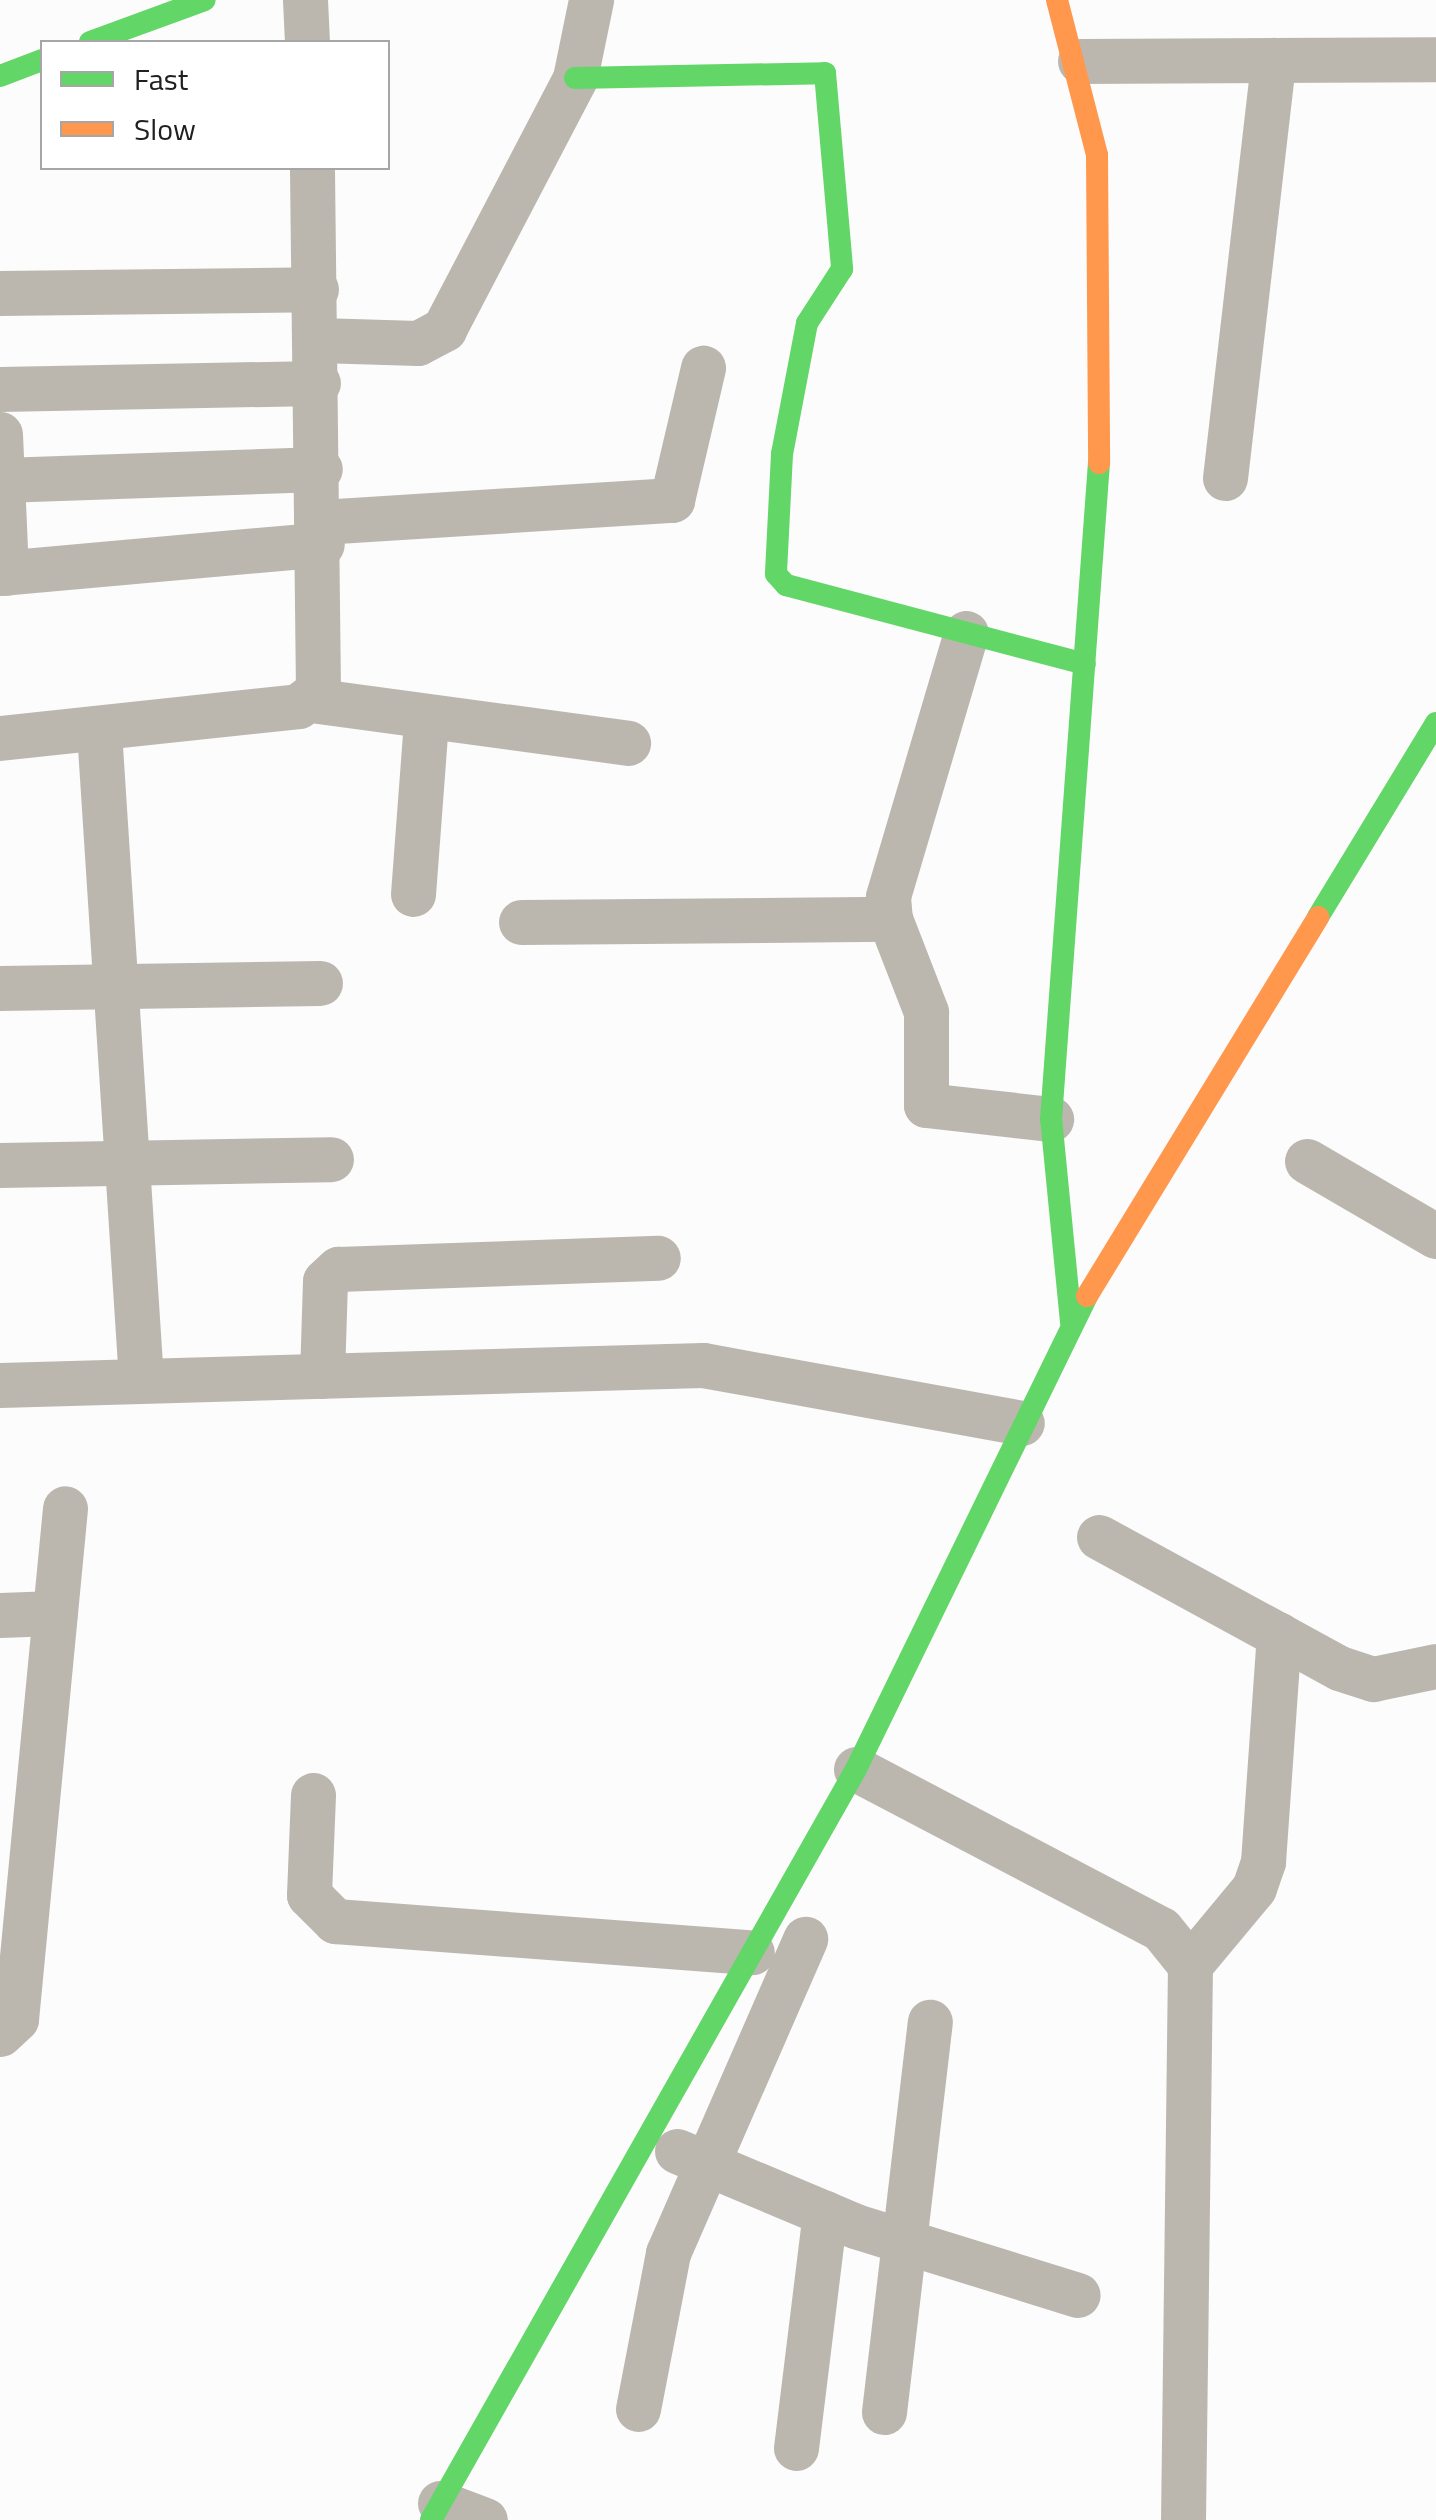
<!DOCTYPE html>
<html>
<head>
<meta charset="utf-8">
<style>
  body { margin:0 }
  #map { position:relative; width:1436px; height:2520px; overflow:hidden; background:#fcfcfd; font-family:"Titillium Web",sans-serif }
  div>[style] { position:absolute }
  .street>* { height:45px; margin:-22.5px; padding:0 22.5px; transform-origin:22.5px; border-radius:22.5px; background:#bcb7ae }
  .fast>* { height:22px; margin:-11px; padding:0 11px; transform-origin:11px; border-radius:11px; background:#63d668 }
  .slow>* { height:22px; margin:-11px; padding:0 11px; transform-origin:11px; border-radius:11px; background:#ff974d }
  span { translate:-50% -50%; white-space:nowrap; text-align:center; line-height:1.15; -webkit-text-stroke:8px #fff; paint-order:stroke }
  .legend { position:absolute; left:40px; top:40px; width:350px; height:130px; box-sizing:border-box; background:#fff; border:2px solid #a6a6a6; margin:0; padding:12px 18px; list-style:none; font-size:30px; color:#202021 }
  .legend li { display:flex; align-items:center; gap:20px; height:50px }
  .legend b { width:50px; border:2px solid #a6a6a6 }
</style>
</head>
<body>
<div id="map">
  <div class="street">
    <div style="left:305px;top:0;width:42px;rotate:87.3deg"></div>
    <div style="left:1080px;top:61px;width:356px;rotate:-0.3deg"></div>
    <div style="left:0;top:293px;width:316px;rotate:-0.7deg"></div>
    <div style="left:318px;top:340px;width:100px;rotate:1.7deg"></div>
    <div style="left:418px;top:343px;width:30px;rotate:-28deg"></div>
    <div style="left:444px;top:329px;width:283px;rotate:-62.4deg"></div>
    <div style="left:575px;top:78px;width:80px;rotate:-78.4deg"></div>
    <div style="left:0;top:389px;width:318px;rotate:-1.1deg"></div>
    <div style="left:0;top:434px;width:139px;rotate:87.5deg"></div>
    <div style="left:1225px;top:478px;width:421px;rotate:-83.4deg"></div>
    <div style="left:2px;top:480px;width:318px;rotate:-2deg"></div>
    <div style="left:321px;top:522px;width:352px;rotate:-3.6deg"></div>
    <div style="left:672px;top:500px;width:136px;rotate:-76.8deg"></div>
    <div style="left:0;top:573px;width:323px;rotate:-5.1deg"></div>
    <div style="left:966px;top:633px;width:275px;rotate:106.5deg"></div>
    <div style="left:888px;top:897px;width:22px;rotate:85deg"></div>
    <div style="left:890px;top:919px;width:100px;rotate:68.8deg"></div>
    <div style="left:926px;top:1012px;width:93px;rotate:90deg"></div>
    <div style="left:926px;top:1105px;width:126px;rotate:6.4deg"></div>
    <div style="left:311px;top:700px;width:320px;rotate:7.7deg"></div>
    <div style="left:99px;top:731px;width:651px;rotate:86.3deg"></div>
    <div style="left:0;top:738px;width:300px;rotate:-6.1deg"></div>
    <div style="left:298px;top:706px;width:25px;rotate:-37deg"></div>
    <div style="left:318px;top:691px;width:523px;rotate:-90.66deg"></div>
    <div style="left:413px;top:894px;width:173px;rotate:-85.7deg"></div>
    <div style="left:521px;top:922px;width:369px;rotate:-0.5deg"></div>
    <div style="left:0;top:988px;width:320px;rotate:-0.9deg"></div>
    <div style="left:1307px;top:1161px;width:149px;rotate:30.2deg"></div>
    <div style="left:0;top:1165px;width:331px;rotate:-1deg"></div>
    <div style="left:322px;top:1376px;width:95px;rotate:-88.2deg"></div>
    <div style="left:325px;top:1281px;width:18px;rotate:-43deg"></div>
    <div style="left:338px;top:1269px;width:320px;rotate:-2deg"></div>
    <div style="left:0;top:1385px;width:703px;rotate:-1.63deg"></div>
    <div style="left:703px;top:1365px;width:324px;rotate:10.3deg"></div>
    <div style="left:1099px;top:1537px;width:273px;rotate:28.6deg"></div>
    <div style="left:1339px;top:1668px;width:36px;rotate:18deg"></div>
    <div style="left:1373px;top:1679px;width:64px;rotate:-11.7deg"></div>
    <div style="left:0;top:1615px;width:55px;rotate:-2.1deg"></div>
    <div style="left:856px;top:1769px;width:344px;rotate:27.7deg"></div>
    <div style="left:1161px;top:1929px;width:46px;rotate:51.1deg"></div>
    <div style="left:1190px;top:1965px;width:555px;rotate:90.72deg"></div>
    <div style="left:313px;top:1795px;width:100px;rotate:92.3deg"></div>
    <div style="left:309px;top:1895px;width:37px;rotate:45deg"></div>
    <div style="left:335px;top:1921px;width:418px;rotate:4.3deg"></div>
    <div style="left:1190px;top:1965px;width:100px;rotate:-50.3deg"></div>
    <div style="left:1254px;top:1888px;width:28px;rotate:-71deg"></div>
    <div style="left:1263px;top:1862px;width:228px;rotate:-86deg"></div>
    <div style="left:0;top:2034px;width:22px;rotate:-43deg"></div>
    <div style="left:16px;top:2019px;width:513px;rotate:-84.52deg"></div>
    <div style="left:677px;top:2151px;width:193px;rotate:22.8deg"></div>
    <div style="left:855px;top:2226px;width:233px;rotate:17.2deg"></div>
    <div style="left:638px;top:2409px;width:159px;rotate:-79.1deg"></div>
    <div style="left:668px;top:2253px;width:343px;rotate:-66.4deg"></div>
    <div style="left:884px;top:2412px;width:393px;rotate:-83.3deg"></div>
    <div style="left:796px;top:2448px;width:237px;rotate:-83deg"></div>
    <div style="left:440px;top:2503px;width:48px;rotate:20.7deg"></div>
  </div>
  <div class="fast">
    <div style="left:90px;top:42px;width:122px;rotate:-20.1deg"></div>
    <div style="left:0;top:76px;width:45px;rotate:-20.9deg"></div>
    <div style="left:575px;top:78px;width:250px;rotate:-1.1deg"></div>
    <div style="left:825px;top:73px;width:197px;rotate:85deg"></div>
    <div style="left:842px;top:269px;width:64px;rotate:122.9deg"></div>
    <div style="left:807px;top:323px;width:133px;rotate:100.8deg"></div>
    <div style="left:782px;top:454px;width:120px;rotate:92.9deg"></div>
    <div style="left:776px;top:574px;width:15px;rotate:48deg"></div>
    <div style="left:786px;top:585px;width:309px;rotate:14.8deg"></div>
    <div style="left:1318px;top:917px;width:227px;rotate:-58.7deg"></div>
    <div style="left:1071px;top:1322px;width:204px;rotate:-95.6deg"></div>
    <div style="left:1051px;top:1119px;width:658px;rotate:-85.82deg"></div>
    <div style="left:431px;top:2520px;width:863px;rotate:-60.49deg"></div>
    <div style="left:856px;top:1769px;width:526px;rotate:-63.97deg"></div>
  </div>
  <div class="slow">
    <div style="left:1057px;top:0;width:160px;rotate:75.5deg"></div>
    <div style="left:1097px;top:155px;width:308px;rotate:89.6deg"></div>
    <div style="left:1087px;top:1296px;width:444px;rotate:-58.6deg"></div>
  </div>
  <ul class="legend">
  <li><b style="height:12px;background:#63d668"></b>Fast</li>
  <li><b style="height:12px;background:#ff974d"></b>Slow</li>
  </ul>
</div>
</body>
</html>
